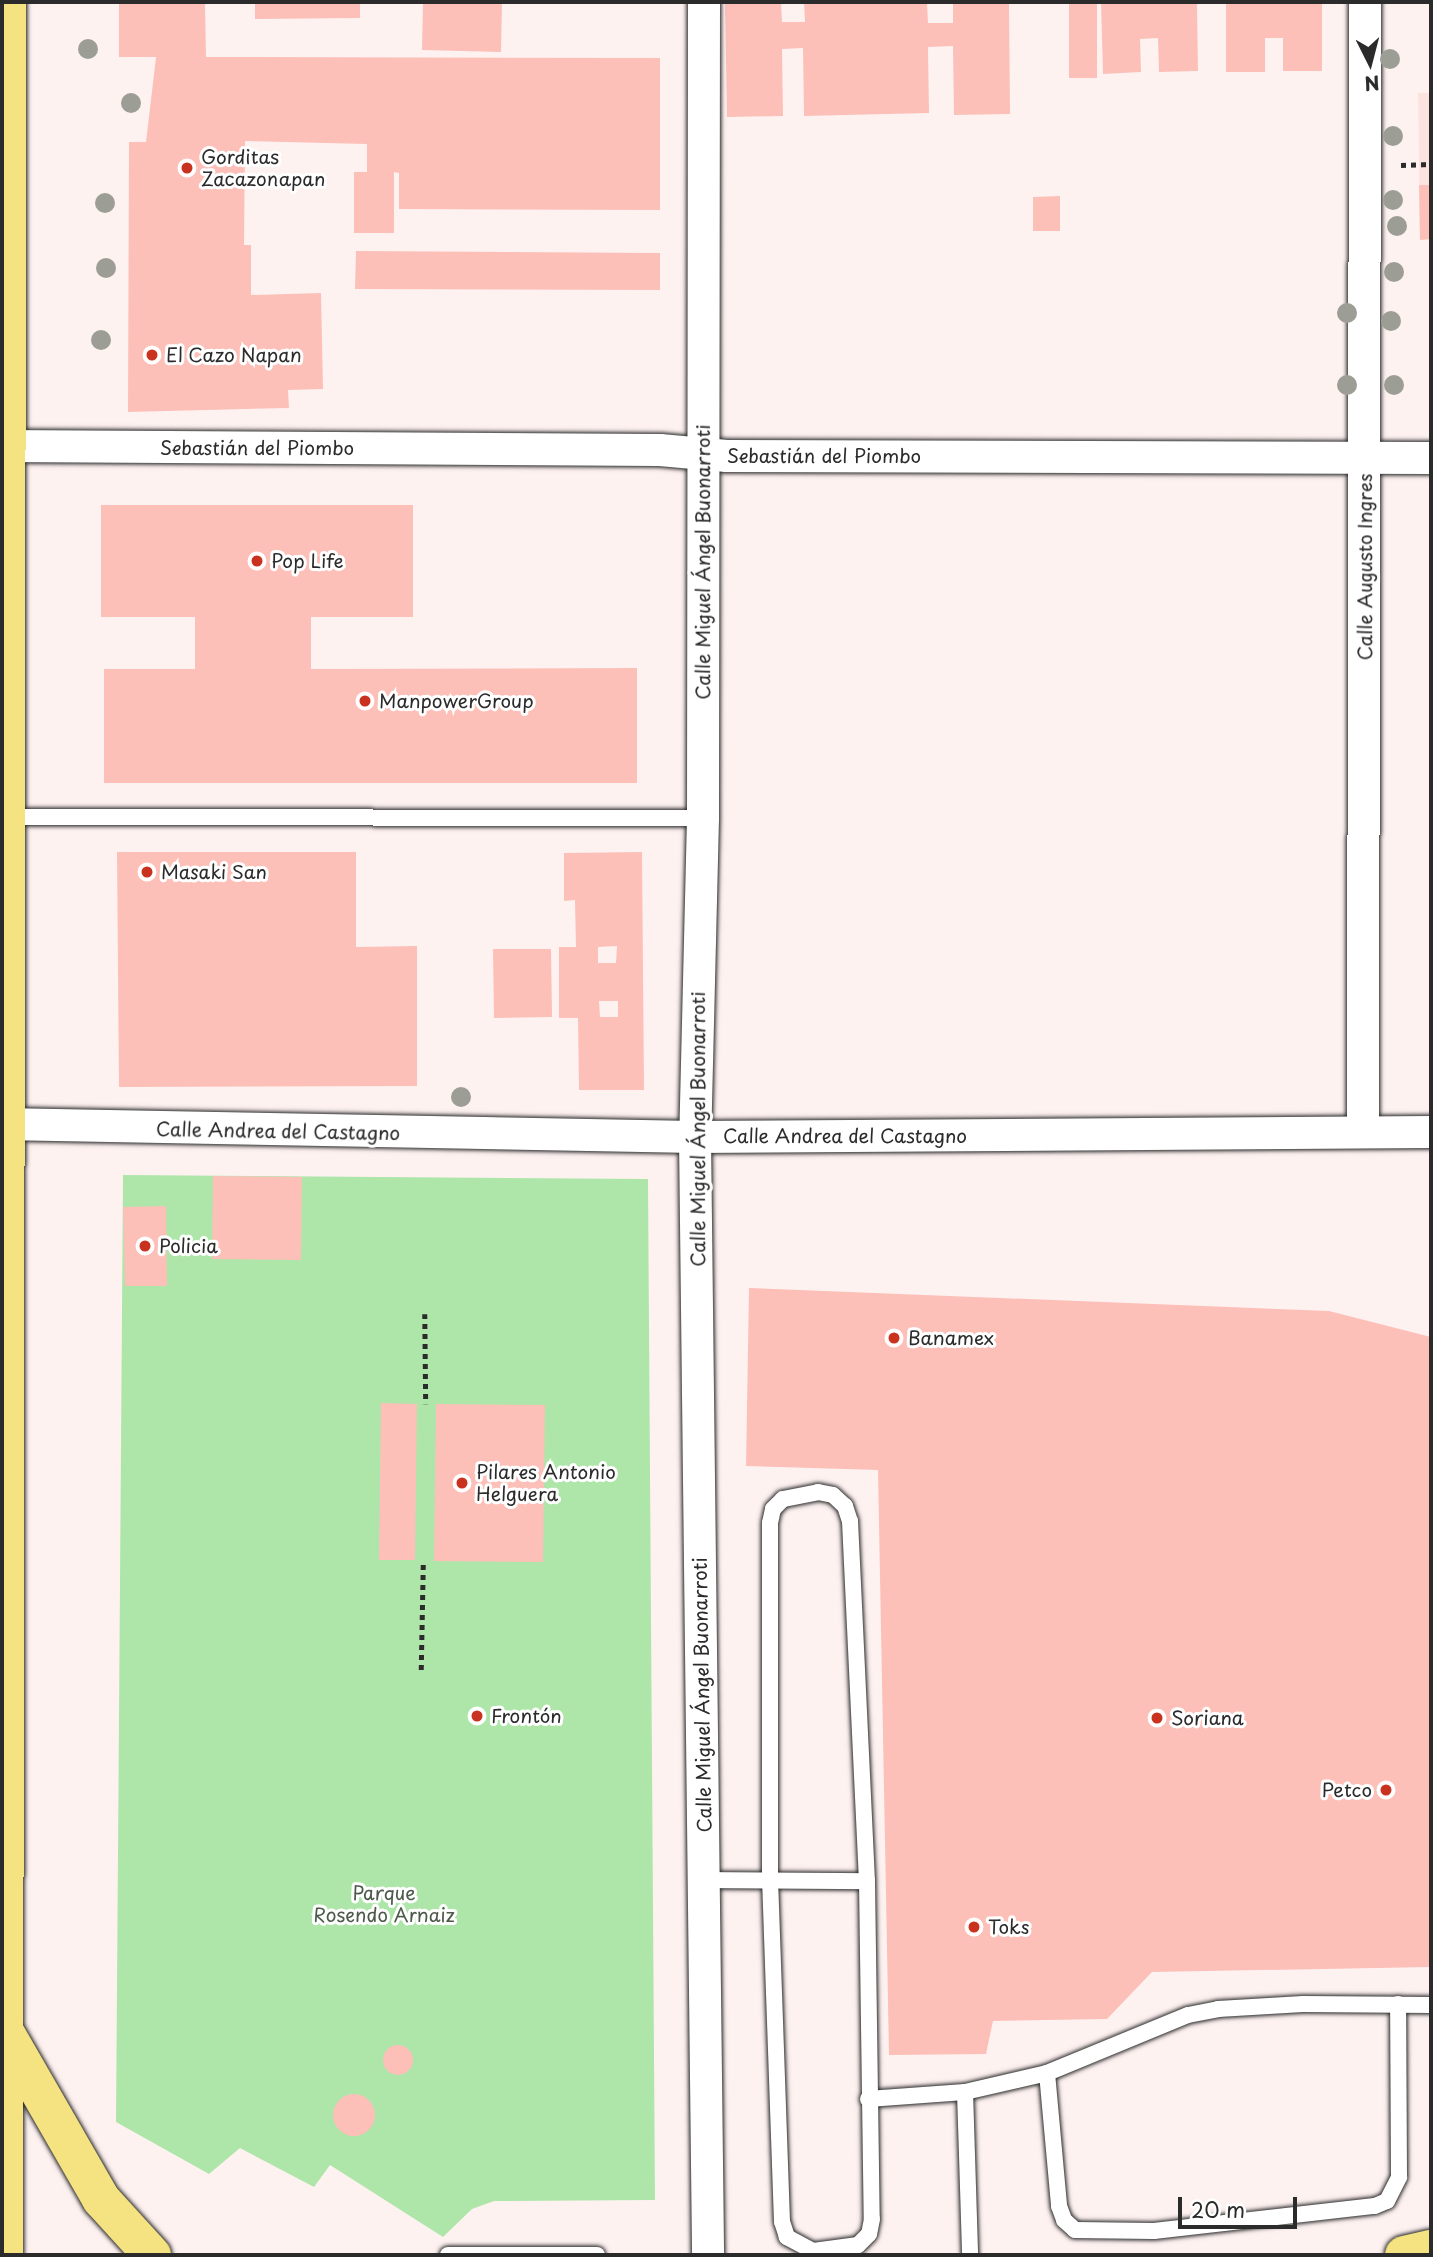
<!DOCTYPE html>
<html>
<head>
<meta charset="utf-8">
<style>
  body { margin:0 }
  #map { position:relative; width:1433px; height:2257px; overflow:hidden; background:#fef2f1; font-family:"Playpen Sans",sans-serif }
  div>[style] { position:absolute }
  .built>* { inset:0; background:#fde3e0 }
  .green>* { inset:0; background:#aee6a9 }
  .building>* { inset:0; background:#fcc0b8 }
  .round { border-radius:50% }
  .path>* { height:4.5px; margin-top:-2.25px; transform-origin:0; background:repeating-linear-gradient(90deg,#2b2b2b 0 5px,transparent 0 10px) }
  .roads { filter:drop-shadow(0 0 2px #2b2b2b) drop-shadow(0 0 2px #2b2b2b) }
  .service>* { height:16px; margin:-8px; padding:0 8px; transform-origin:8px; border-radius:8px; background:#fff }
  .minor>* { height:32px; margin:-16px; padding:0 16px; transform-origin:16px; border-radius:16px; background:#fff }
  .primary>* { height:38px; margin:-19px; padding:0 19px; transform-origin:19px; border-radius:19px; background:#f5e382 }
  .trees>* { width:20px; height:20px; margin:-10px; border-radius:50%; background:#9c9e95 }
  .dots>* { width:19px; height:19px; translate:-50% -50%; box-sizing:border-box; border:4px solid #fff; border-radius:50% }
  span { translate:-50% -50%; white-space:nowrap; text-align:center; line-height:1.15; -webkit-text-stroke:6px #fff; paint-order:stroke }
  .poi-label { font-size:19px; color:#2b2b2b }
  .left { translate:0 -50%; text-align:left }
  .right { translate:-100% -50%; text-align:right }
  .street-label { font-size:19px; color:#2b2b2b }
  .park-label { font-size:19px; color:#4c5a4a }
  .frame { position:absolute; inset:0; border:4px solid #2b2b2b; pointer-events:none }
  .north { position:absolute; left:1335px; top:28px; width:70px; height:70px; -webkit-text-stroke:5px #fff; paint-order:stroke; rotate:174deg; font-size:19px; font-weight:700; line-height:28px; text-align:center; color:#2b2b2b }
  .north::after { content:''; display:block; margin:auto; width:24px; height:32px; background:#2b2b2b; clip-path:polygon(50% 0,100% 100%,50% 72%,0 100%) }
  .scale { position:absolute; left:1178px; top:2197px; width:119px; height:32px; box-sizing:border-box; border:4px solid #2b2b2b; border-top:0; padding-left:9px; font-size:21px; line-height:24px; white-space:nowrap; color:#2b2b2b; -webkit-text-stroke:5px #fff; paint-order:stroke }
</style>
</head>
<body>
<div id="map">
  <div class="built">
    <div style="clip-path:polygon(1418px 93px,1431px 93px,1431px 239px,1420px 240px)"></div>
  </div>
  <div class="green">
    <div style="clip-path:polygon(123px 1175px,648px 1179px,655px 2200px,494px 2201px,472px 2209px,443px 2237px,330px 2165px,314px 2187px,240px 2148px,209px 2174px,116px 2122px)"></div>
  </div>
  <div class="building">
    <div style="clip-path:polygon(119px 2px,205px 2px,206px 57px,660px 58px,660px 210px,399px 209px,399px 173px,394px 172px,394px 233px,354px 233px,354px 172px,367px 172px,367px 144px,245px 141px,244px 245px,251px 245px,251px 295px,321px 293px,323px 389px,288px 390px,289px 408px,128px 412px,129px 142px,146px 142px,156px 57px,119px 57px)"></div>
    <div style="clip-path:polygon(255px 2px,360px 2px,360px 18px,255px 19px)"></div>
    <div style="clip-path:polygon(423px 2px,502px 2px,501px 52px,422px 50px)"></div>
    <div style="clip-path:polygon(725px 2px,781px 2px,782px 22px,805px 22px,804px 2px,927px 2px,928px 23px,953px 23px,953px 2px,1009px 2px,1010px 114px,954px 115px,953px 46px,928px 47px,929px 113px,804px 116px,803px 48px,782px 49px,783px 116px,727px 117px)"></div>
    <div style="clip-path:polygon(1069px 2px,1097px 2px,1097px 78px,1069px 78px)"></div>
    <div style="clip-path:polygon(1101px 2px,1197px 2px,1198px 71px,1159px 72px,1158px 38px,1140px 39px,1141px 72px,1103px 74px)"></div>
    <div style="clip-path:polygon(1226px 2px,1322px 2px,1322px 71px,1283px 71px,1283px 38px,1265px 38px,1265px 72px,1226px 72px)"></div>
    <div style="clip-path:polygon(1419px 185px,1431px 185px,1431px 239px,1420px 240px)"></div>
    <div style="clip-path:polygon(1060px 196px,1060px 231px,1033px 231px,1033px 197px)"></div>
    <div style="clip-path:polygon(356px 251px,660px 253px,660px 290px,355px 289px)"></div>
    <div style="clip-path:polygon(101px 505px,413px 505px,413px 617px,311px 617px,311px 669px,637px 668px,637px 783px,104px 783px,104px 669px,195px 669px,195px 617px,101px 617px)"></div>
    <div style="clip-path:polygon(117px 852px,356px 852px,356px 947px,417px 946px,417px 1086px,119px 1087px)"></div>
    <div style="clip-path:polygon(evenodd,642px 852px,644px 1090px,579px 1090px,578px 1018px,559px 1018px,559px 947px,576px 947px,575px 900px,564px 901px,564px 853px,642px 852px,617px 946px,616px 963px,598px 963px,598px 947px,617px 946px,642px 852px,599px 1001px,618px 1001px,618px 1017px,600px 1017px,599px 1001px)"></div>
    <div style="clip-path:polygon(493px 949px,551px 949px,552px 1017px,494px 1018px)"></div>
    <div style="clip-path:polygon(213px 1176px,302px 1177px,301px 1260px,212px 1259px)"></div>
    <div style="clip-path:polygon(166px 1206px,167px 1286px,125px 1286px,123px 1207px)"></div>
    <div style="clip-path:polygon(749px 1288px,1329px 1311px,1431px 1337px,1431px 1967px,1152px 1972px,1107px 2019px,993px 2021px,986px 2054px,889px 2055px,878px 1470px,746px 1466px)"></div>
    <div style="clip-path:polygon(381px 1403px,417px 1404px,415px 1560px,379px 1560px)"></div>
    <div style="clip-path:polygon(436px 1404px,545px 1405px,543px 1562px,434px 1561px)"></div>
    <div class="round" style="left:383px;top:2045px;width:30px;height:30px"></div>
    <div class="round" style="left:333px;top:2094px;width:42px;height:42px"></div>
  </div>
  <div class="path">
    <div style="left:1401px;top:165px;width:30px;rotate:-2deg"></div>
    <div style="left:425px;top:1314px;width:90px;rotate:89.4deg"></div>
    <div style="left:421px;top:1670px;width:109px;rotate:-88.9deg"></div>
  </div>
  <div class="roads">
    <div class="service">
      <div style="left:6px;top:817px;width:697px;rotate:0.08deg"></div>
      <div style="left:818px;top:1492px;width:15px;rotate:11deg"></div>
      <div style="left:833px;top:1495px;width:16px;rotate:43deg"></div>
      <div style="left:845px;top:1506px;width:16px;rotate:72deg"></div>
      <div style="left:850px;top:1521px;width:360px;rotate:87.3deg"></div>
      <div style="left:867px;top:1881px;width:338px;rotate:89.2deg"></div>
      <div style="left:872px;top:2219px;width:15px;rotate:101deg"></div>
      <div style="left:869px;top:2234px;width:16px;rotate:135deg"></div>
      <div style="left:858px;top:2245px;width:45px;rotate:172.4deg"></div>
      <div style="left:813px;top:2251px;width:30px;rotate:-152deg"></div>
      <div style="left:787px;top:2237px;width:16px;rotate:-108deg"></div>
      <div style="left:782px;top:2222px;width:340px;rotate:-92deg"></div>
      <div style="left:770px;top:1882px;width:359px;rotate:-90deg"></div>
      <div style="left:770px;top:1523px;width:14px;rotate:-78deg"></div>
      <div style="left:773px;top:1509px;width:14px;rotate:-45deg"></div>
      <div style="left:783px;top:1499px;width:36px;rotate:-11deg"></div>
      <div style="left:705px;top:1880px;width:162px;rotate:0.4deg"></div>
      <div style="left:1047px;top:2073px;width:134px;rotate:84.8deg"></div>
      <div style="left:1059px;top:2206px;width:15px;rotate:70deg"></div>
      <div style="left:1064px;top:2220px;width:15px;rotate:42deg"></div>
      <div style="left:1075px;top:2230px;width:79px;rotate:0.7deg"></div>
      <div style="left:1154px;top:2231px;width:222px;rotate:-6.5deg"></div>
      <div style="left:1375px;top:2206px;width:13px;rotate:-23deg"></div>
      <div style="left:1387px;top:2201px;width:27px;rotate:-63deg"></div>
      <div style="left:1399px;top:2177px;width:173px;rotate:-90.3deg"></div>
      <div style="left:965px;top:2092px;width:163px;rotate:88.2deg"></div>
      <div style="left:868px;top:2099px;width:97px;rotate:-4.1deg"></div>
      <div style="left:965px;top:2092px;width:84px;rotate:-13deg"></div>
      <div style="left:1047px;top:2073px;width:152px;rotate:-22.4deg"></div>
      <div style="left:1188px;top:2015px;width:31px;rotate:-11deg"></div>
      <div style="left:1218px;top:2009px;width:85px;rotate:-3.4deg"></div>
      <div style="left:1303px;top:2004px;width:128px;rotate:0.4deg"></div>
      <div style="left:448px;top:2255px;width:149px"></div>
    </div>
    <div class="minor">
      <div style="left:704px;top:2px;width:816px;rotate:90.07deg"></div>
      <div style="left:703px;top:818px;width:319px;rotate:91.4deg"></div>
      <div style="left:695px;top:1137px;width:1118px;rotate:89.33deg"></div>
      <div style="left:2px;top:446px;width:658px;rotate:0.35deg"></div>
      <div style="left:660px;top:450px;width:67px;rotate:5.1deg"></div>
      <div style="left:727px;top:456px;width:704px;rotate:0.16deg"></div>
      <div style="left:2px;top:1124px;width:693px;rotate:1.07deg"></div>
      <div style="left:695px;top:1137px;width:736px;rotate:-0.39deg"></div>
      <div style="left:1363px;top:1132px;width:1130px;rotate:-89.9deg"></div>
    </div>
    <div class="primary">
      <div style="left:5px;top:2032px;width:193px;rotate:60.1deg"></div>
      <div style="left:101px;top:2199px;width:76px;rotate:47.7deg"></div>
      <div style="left:4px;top:2255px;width:2253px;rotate:-89.92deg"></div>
      <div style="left:1404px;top:2255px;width:28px;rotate:-13deg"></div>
    </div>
  </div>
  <div class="trees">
    <div style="left:88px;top:49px"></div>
    <div style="left:1390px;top:59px"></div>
    <div style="left:131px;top:103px"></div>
    <div style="left:1393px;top:136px"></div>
    <div style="left:1393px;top:200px"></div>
    <div style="left:105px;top:203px"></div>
    <div style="left:1397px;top:226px"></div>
    <div style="left:106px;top:268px"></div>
    <div style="left:1394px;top:272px"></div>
    <div style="left:1347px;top:313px"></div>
    <div style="left:1391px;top:321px"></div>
    <div style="left:101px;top:340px"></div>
    <div style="left:1347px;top:385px"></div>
    <div style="left:1394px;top:385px"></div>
    <div style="left:461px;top:1097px"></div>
  </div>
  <div class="dots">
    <div style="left:187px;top:168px;background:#c8321e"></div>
    <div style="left:152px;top:355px;background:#c8321e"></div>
    <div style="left:257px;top:561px;background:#c8321e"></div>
    <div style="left:365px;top:701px;background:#c8321e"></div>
    <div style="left:147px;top:872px;background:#c8321e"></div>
    <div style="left:145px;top:1246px;background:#c8321e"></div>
    <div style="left:894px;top:1338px;background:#c8321e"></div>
    <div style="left:462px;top:1483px;background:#c8321e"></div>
    <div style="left:477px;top:1716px;background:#c8321e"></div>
    <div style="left:1157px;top:1718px;background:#c8321e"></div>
    <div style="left:1386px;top:1790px;background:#c8321e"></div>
    <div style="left:974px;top:1927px;background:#c8321e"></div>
  </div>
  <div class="poi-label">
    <span class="left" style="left:201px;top:168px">Gorditas<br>Zacazonapan</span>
    <span class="left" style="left:166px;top:355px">El Cazo Napan</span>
    <span class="left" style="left:271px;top:561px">Pop Life</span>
    <span class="left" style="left:379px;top:701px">ManpowerGroup</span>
    <span class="left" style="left:161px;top:872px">Masaki San</span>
    <span class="left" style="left:159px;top:1246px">Policia</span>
    <span class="left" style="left:908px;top:1338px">Banamex</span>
    <span class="left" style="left:476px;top:1483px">Pilares Antonio<br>Helguera</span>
    <span class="left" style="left:491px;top:1716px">Frontón</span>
    <span class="left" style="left:1171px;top:1718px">Soriana</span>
    <span class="right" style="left:1372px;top:1790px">Petco</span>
    <span class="left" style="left:988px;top:1927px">Toks</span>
  </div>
  <div class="street-label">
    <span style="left:257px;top:448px">Sebastián del Piombo</span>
    <span style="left:824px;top:456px">Sebastián del Piombo</span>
    <span style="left:703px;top:562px;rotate:-90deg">Calle Miguel Ángel Buonarroti</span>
    <span style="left:1365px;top:567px;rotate:-90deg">Calle Augusto Ingres</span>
    <span style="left:698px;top:1129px;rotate:-90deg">Calle Miguel Ángel Buonarroti</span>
    <span style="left:278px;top:1131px;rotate:1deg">Calle Andrea del Castagno</span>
    <span style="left:845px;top:1136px">Calle Andrea del Castagno</span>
    <span style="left:702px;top:1695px;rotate:-91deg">Calle Miguel Ángel Buonarroti</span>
  </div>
  <div class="park-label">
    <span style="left:384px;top:1904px">Parque<br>Rosendo Arnaiz</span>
  </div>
  <div class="frame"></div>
  <div class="north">N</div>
  <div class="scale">20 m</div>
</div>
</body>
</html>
